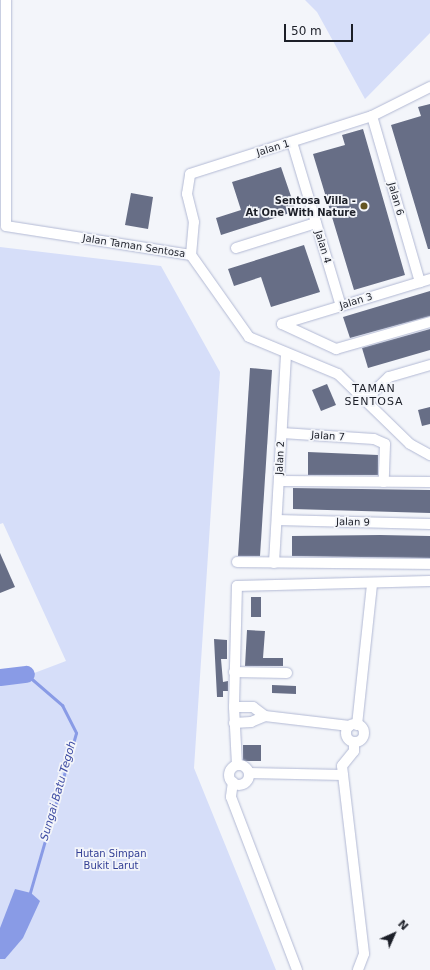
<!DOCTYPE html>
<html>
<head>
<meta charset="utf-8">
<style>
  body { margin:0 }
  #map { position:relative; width:430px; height:970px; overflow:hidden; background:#f3f5fa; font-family:"DejaVu Sans",sans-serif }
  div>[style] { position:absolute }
  .green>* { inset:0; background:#d6def9 }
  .water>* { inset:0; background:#899be6 }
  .stream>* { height:3px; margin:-1.5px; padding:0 1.5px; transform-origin:1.5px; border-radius:1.5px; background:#899be6 }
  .river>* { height:17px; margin:-8.5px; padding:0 8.5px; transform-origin:8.5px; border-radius:8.5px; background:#899be6 }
  .building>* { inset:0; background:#676e86 }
  .roads { filter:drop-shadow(0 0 1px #b2b9d4) drop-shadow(0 0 1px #b2b9d4) }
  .minor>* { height:10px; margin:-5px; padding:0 5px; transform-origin:5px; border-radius:5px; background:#fff }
  .minor>.ring { margin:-5px; padding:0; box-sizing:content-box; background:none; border:10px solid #fff; border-radius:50% }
  .dots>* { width:11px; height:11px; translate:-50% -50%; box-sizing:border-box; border:2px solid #f3f5fa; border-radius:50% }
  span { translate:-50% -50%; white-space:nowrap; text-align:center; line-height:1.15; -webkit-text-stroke:3.5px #f3f5fa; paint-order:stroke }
  .street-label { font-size:10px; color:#1c1f28 }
  .poi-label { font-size:10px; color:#1c1f28; font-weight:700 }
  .right { translate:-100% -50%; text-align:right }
  .park-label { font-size:10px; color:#344096 }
  .neighbourhood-label { font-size:11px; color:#1c1f28; letter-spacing:1px }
  .water-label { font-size:11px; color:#3d4ba3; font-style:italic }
  .north { position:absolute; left:374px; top:914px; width:40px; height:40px; -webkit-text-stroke:3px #f3f5fa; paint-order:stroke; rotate:45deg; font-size:11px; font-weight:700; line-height:16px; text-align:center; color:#1c1f28 }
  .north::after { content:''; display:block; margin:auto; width:14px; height:18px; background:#1c1f28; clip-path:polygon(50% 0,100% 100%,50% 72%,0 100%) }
  .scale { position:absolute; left:284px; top:24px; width:69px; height:18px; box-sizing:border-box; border:2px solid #1c1f28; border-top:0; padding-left:5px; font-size:12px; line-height:14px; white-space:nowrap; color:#1c1f28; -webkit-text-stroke:3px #f3f5fa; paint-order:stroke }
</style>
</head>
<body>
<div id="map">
  <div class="green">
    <div style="clip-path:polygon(305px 0,430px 0,430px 33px,365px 99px,317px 12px)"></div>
    <div style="clip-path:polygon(0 247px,161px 266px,220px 372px,194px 768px,276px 970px,0 970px,0 686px,66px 661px,3px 523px,0 524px)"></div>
  </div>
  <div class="water">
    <div style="clip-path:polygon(15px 889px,31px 893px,40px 901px,23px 938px,5px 959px,0 959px,0 928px)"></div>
  </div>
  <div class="stream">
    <div style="left:26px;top:674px;width:48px;rotate:40.7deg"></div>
    <div style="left:62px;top:705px;width:31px;rotate:63deg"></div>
    <div style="left:76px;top:733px;width:170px;rotate:106.1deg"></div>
  </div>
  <div class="river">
    <div style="left:0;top:677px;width:26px;rotate:-7deg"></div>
  </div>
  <div class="building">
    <div style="clip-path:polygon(430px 104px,430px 249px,428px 249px,391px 125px,421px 116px,418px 107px)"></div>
    <div style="clip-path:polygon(363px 129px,405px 275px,354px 290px,313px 154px,345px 145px,342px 135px)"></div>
    <div style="clip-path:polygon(281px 167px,296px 211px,221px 235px,216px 218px,241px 210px,232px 182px)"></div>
    <div style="clip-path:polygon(131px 193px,153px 197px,148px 229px,125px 225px)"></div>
    <div style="clip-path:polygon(304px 245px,320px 292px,271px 307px,261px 277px,234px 286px,228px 269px)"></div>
    <div style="clip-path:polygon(430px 291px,430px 316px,350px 338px,343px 317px)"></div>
    <div style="clip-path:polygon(430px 329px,430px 350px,368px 368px,362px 348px)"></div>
    <div style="clip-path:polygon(250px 368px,272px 370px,260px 556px,238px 556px)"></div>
    <div style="clip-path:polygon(327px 384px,336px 405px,321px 411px,312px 390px)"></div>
    <div style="clip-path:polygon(430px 407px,430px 424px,422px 426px,418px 410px)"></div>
    <div style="clip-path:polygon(308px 452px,378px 455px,378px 475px,308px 475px)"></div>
    <div style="clip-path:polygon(293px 488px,430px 490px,430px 513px,293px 509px)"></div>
    <div style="clip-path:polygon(380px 535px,430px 536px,430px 558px,292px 556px,292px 536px)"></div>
    <div style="clip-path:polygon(0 553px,15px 587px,0 593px)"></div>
    <div style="clip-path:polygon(251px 597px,261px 597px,261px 617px,251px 617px)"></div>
    <div style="clip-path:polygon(247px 630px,265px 631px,263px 658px,283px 658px,283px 666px,245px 666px)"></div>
    <div style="clip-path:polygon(214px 639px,227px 640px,227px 659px,221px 659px,223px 682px,228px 681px,228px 691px,223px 691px,223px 697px,217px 697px)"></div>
    <div style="clip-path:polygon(272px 685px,296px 686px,296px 694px,272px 693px)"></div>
    <div style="clip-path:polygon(243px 745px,261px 745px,261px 761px,243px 761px)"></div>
  </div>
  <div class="roads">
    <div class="minor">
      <div style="left:372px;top:116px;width:173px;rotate:73.9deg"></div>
      <div style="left:292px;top:142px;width:171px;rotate:73.4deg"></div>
      <div style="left:6px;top:226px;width:187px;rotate:8.9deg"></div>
      <div style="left:191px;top:255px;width:100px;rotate:54.7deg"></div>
      <div style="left:249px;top:337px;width:96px;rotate:22.6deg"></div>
      <div style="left:338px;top:374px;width:100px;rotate:44.2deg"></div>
      <div style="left:410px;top:444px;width:23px;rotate:29deg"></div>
      <div style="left:6px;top:226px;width:226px;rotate:-90deg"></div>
      <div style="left:236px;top:248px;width:84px;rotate:-17.4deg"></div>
      <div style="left:191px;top:255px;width:33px;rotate:-85deg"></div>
      <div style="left:194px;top:222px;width:29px;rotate:-104deg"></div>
      <div style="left:187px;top:194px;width:20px;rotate:-81deg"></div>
      <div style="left:190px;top:174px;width:191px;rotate:-17.7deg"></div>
      <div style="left:372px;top:116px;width:65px;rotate:-26.6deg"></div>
      <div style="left:282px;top:324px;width:60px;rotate:24.8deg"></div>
      <div style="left:336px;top:349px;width:98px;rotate:-16deg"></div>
      <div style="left:282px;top:324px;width:155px;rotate:-16.9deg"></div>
      <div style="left:365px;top:400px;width:33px;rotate:-44deg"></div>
      <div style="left:389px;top:377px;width:43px;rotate:-16.3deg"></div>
      <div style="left:282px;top:433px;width:92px;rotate:3.7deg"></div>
      <div style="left:374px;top:439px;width:12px;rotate:24deg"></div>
      <div style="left:385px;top:444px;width:38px;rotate:92deg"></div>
      <div style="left:279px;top:481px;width:151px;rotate:0.4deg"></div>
      <div style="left:277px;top:520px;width:153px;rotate:1.5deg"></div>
      <div style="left:237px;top:562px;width:193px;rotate:0.6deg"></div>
      <div style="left:274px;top:563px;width:209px;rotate:-86.7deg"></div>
      <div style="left:234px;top:672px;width:53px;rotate:1.1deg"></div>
      <div style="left:234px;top:707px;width:19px"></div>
      <div style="left:253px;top:707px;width:15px;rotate:37deg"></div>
      <div style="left:265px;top:716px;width:85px;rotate:6.8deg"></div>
      <div style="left:234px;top:723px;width:17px;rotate:-3deg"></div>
      <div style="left:251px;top:722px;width:15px;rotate:-23deg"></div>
      <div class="ring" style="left:346px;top:724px;width:8px;height:8px"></div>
      <div style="left:357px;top:725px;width:141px;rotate:-83.9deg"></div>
      <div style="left:354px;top:742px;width:9px;rotate:90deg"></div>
      <div style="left:354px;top:751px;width:19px;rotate:129deg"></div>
      <div style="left:342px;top:766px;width:189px;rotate:83.3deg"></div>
      <div style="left:364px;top:954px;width:17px;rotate:111deg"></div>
      <div style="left:237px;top:765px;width:58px;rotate:-93deg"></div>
      <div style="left:234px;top:707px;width:121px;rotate:-88.6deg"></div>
      <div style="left:237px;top:586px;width:193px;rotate:-1.5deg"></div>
      <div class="ring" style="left:229px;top:765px;width:10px;height:10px"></div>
      <div style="left:249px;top:773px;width:94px;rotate:1.2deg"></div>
      <div style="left:233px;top:782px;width:15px;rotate:98deg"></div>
      <div style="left:231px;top:797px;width:185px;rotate:69.1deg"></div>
    </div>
  </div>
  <div class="dots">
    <div style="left:364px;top:206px;background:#645522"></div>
  </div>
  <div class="street-label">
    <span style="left:273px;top:148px;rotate:-17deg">Jalan 1</span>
    <span style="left:396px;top:199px;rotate:74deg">Jalan 6</span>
    <span style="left:134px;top:246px;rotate:9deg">Jalan Taman Sentosa</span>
    <span style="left:323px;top:247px;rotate:73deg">Jalan 4</span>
    <span style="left:356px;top:301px;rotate:-17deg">Jalan 3</span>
    <span style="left:328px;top:436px;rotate:4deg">Jalan 7</span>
    <span style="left:280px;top:458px;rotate:-87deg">Jalan 2</span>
    <span style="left:353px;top:522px;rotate:1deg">Jalan 9</span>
  </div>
  <div class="poi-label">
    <span class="right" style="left:356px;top:206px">Sentosa Villa -<br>At One With Nature</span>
  </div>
  <div class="park-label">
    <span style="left:111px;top:859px">Hutan Simpan<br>Bukit Larut</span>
  </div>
  <div class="neighbourhood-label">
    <span style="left:374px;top:396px">TAMAN<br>SENTOSA</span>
  </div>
  <div class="water-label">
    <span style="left:59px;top:791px;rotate:-74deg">Sungai Batu Tegoh</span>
  </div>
  <div class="north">N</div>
  <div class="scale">50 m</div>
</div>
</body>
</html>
